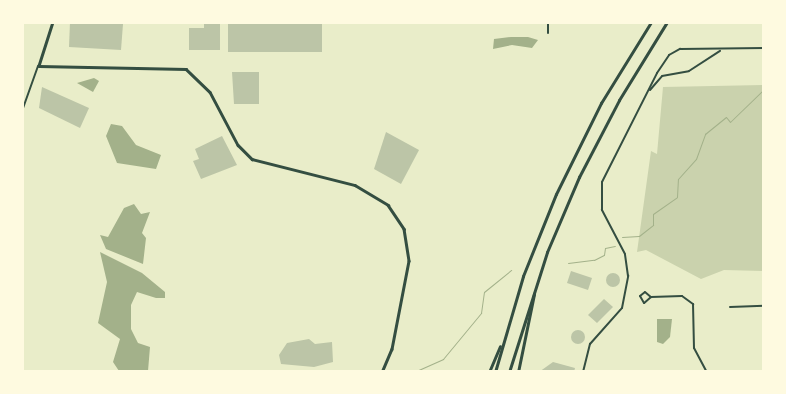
<!DOCTYPE html>
<html>
<head>
<meta charset="utf-8">
<style>
  body { margin:0 }
  #map { position:relative; width:786px; height:394px; overflow:hidden; background:#e9edc9; font-family:Figtree,sans-serif }
  div>[style] { position:absolute }
  .green>* { inset:0; background:#cad2ad }
  .water>* { inset:0; background:#a3b18a }
  .stream>* { height:1px; margin:-0.5px; padding:0 0.5px; transform-origin:0.5px; border-radius:0.5px; background:#a3b18a }
  .building>* { inset:0; background:#bcc5a7 }
  .round { border-radius:50% }
  .minor>* { height:2px; margin:-1px; padding:0 1px; transform-origin:1px; border-radius:1px; background:#344e41 }
  .tertiary>* { height:2.5px; margin:-1.25px; padding:0 1.25px; transform-origin:1.25px; border-radius:1.25px; background:#344e41 }
  .motorway>* { height:3px; margin:-1.5px; padding:0 1.5px; transform-origin:1.5px; border-radius:1.5px; background:#344e41 }
  span { translate:-50% -50%; white-space:nowrap; text-align:center; line-height:1.15; -webkit-text-stroke:4px #fefae0; paint-order:stroke }
  .frame { position:absolute; inset:0; border:24px solid #fefae0; pointer-events:none }
</style>
</head>
<body>
<div id="map">
  <div class="green">
    <div style="clip-path:polygon(763px 85px,763px 271px,724px 270px,701px 279px,646px 250px,637px 252px,651px 151px,657px 154px,663px 87px)"></div>
  </div>
  <div class="water">
    <div style="clip-path:polygon(511px 37px,528px 37px,538px 40px,532px 48px,512px 45px,493px 49px,494px 39px)"></div>
    <div style="clip-path:polygon(94px 78px,99px 81px,93px 92px,77px 83px)"></div>
    <div style="clip-path:polygon(111px 124px,122px 126px,136px 145px,161px 155px,156px 169px,117px 163px,106px 136px)"></div>
    <div style="clip-path:polygon(134px 204px,141px 214px,150px 212px,142px 233px,146px 238px,143px 264px,106px 249px,100px 235px,108px 237px,124px 208px)"></div>
    <div style="clip-path:polygon(100px 252px,142px 273px,165px 292px,165px 298px,156px 298px,137px 292px,131px 305px,131px 329px,138px 343px,150px 347px,148px 371px,119px 371px,113px 362px,120px 339px,98px 323px,107px 282px)"></div>
    <div style="clip-path:polygon(657px 319px,672px 319px,670px 337px,663px 344px,657px 342px)"></div>
  </div>
  <div class="stream">
    <div style="left:622px;top:237px;width:17px;rotate:-3deg"></div>
    <div style="left:639px;top:236px;width:18px;rotate:-38deg"></div>
    <div style="left:653px;top:225px;width:11px;rotate:-90deg"></div>
    <div style="left:653px;top:214px;width:29px;rotate:-35deg"></div>
    <div style="left:677px;top:197px;width:18px;rotate:-87deg"></div>
    <div style="left:678px;top:179px;width:27px;rotate:-48deg"></div>
    <div style="left:696px;top:159px;width:27px;rotate:-70deg"></div>
    <div style="left:705px;top:134px;width:27px;rotate:-39deg"></div>
    <div style="left:726px;top:117px;width:6px;rotate:51deg"></div>
    <div style="left:730px;top:122px;width:47px;rotate:-44.1deg"></div>
    <div style="left:568px;top:263px;width:26px;rotate:-7deg"></div>
    <div style="left:594px;top:260px;width:11px;rotate:-27deg"></div>
    <div style="left:604px;top:255px;width:7px;rotate:-82deg"></div>
    <div style="left:605px;top:248px;width:10px;rotate:-11deg"></div>
    <div style="left:414px;top:372px;width:32px;rotate:-24deg"></div>
    <div style="left:443px;top:359px;width:60px;rotate:-50.4deg"></div>
    <div style="left:481px;top:313px;width:21px;rotate:-82deg"></div>
    <div style="left:484px;top:292px;width:35px;rotate:-39deg"></div>
  </div>
  <div class="building">
    <div style="clip-path:polygon(70px 22px,123px 24px,121px 50px,69px 47px)"></div>
    <div style="clip-path:polygon(204px 22px,220px 22px,220px 50px,189px 50px,189px 28px,204px 28px)"></div>
    <div style="clip-path:polygon(228px 22px,322px 22px,322px 52px,228px 52px)"></div>
    <div style="clip-path:polygon(232px 72px,259px 72px,259px 104px,234px 104px)"></div>
    <div style="clip-path:polygon(42px 87px,89px 108px,80px 128px,39px 108px)"></div>
    <div style="clip-path:polygon(386px 132px,419px 150px,401px 184px,374px 169px)"></div>
    <div style="clip-path:polygon(222px 136px,237px 165px,201px 179px,193px 161px,199px 159px,195px 149px)"></div>
    <div style="clip-path:polygon(571px 271px,592px 278px,588px 290px,567px 283px)"></div>
    <div class="round" style="left:606px;top:273px;width:14px;height:14px"></div>
    <div style="clip-path:polygon(604px 299px,613px 307px,597px 323px,588px 315px)"></div>
    <div class="round" style="left:571px;top:330px;width:14px;height:14px"></div>
    <div style="clip-path:polygon(309px 339px,315px 344px,332px 342px,333px 362px,314px 367px,281px 364px,279px 355px,287px 343px)"></div>
    <div style="clip-path:polygon(553px 362px,575px 368px,574px 372px,539px 372px)"></div>
  </div>
  <div class="minor">
    <div style="left:548px;top:22px;width:11px;rotate:90deg"></div>
    <div style="left:650px;top:90px;width:18px;rotate:-49deg"></div>
    <div style="left:662px;top:76px;width:27px;rotate:-10deg"></div>
    <div style="left:689px;top:71px;width:37px;rotate:-33deg"></div>
    <div style="left:22px;top:111px;width:48px;rotate:-70.4deg"></div>
    <div style="left:651px;top:297px;width:9px;rotate:139deg"></div>
    <div style="left:644px;top:303px;width:8px;rotate:-120deg"></div>
    <div style="left:640px;top:296px;width:6px;rotate:-39deg"></div>
    <div style="left:645px;top:292px;width:8px;rotate:40deg"></div>
    <div style="left:651px;top:297px;width:31px;rotate:-2deg"></div>
    <div style="left:682px;top:296px;width:14px;rotate:36deg"></div>
    <div style="left:693px;top:304px;width:44px;rotate:88.7deg"></div>
    <div style="left:694px;top:348px;width:26px;rotate:62deg"></div>
    <div style="left:730px;top:307px;width:34px;rotate:-2deg"></div>
    <div style="left:583px;top:372px;width:29px;rotate:-76deg"></div>
    <div style="left:590px;top:344px;width:48px;rotate:-48.4deg"></div>
    <div style="left:622px;top:308px;width:33px;rotate:-79deg"></div>
    <div style="left:628px;top:276px;width:22px;rotate:-98deg"></div>
    <div style="left:625px;top:254px;width:50px;rotate:-117.6deg"></div>
    <div style="left:602px;top:210px;width:28px;rotate:-90deg"></div>
    <div style="left:602px;top:182px;width:122px;rotate:-63.2deg"></div>
    <div style="left:657px;top:73px;width:22px;rotate:-56deg"></div>
    <div style="left:669px;top:55px;width:13px;rotate:-29deg"></div>
    <div style="left:680px;top:49px;width:84px;rotate:-0.7deg"></div>
    <div style="left:705px;top:372px;width:19px"></div>
  </div>
  <div class="tertiary">
    <div style="left:53px;top:22px;width:46px;rotate:107.7deg"></div>
    <div style="left:39px;top:66px;width:147px;rotate:1.2deg"></div>
    <div style="left:186px;top:69px;width:33px;rotate:44deg"></div>
    <div style="left:210px;top:92px;width:60px;rotate:62.2deg"></div>
    <div style="left:238px;top:145px;width:20px;rotate:45deg"></div>
    <div style="left:252px;top:159px;width:106px;rotate:14.2deg"></div>
    <div style="left:355px;top:185px;width:39px;rotate:31deg"></div>
    <div style="left:388px;top:205px;width:29px;rotate:56deg"></div>
    <div style="left:404px;top:229px;width:32px;rotate:81deg"></div>
    <div style="left:409px;top:261px;width:90px;rotate:100.9deg"></div>
    <div style="left:392px;top:349px;width:25px;rotate:113deg"></div>
  </div>
  <div class="motorway">
    <div style="left:489px;top:372px;width:28px;rotate:-67deg"></div>
    <div style="left:495px;top:372px;width:100px;rotate:-73.7deg"></div>
    <div style="left:523px;top:276px;width:88px;rotate:-68.1deg"></div>
    <div style="left:556px;top:194px;width:102px;rotate:-63.7deg"></div>
    <div style="left:601px;top:103px;width:95px;rotate:-58.3deg"></div>
    <div style="left:509px;top:372px;width:126px;rotate:-72.4deg"></div>
    <div style="left:547px;top:252px;width:82px;rotate:-66.9deg"></div>
    <div style="left:579px;top:177px;width:87px;rotate:-62.5deg"></div>
    <div style="left:619px;top:100px;width:92px;rotate:-58.4deg"></div>
    <div style="left:518px;top:372px;width:80px;rotate:-78.4deg"></div>
  </div>
  <div class="frame"></div>
</div>
</body>
</html>
